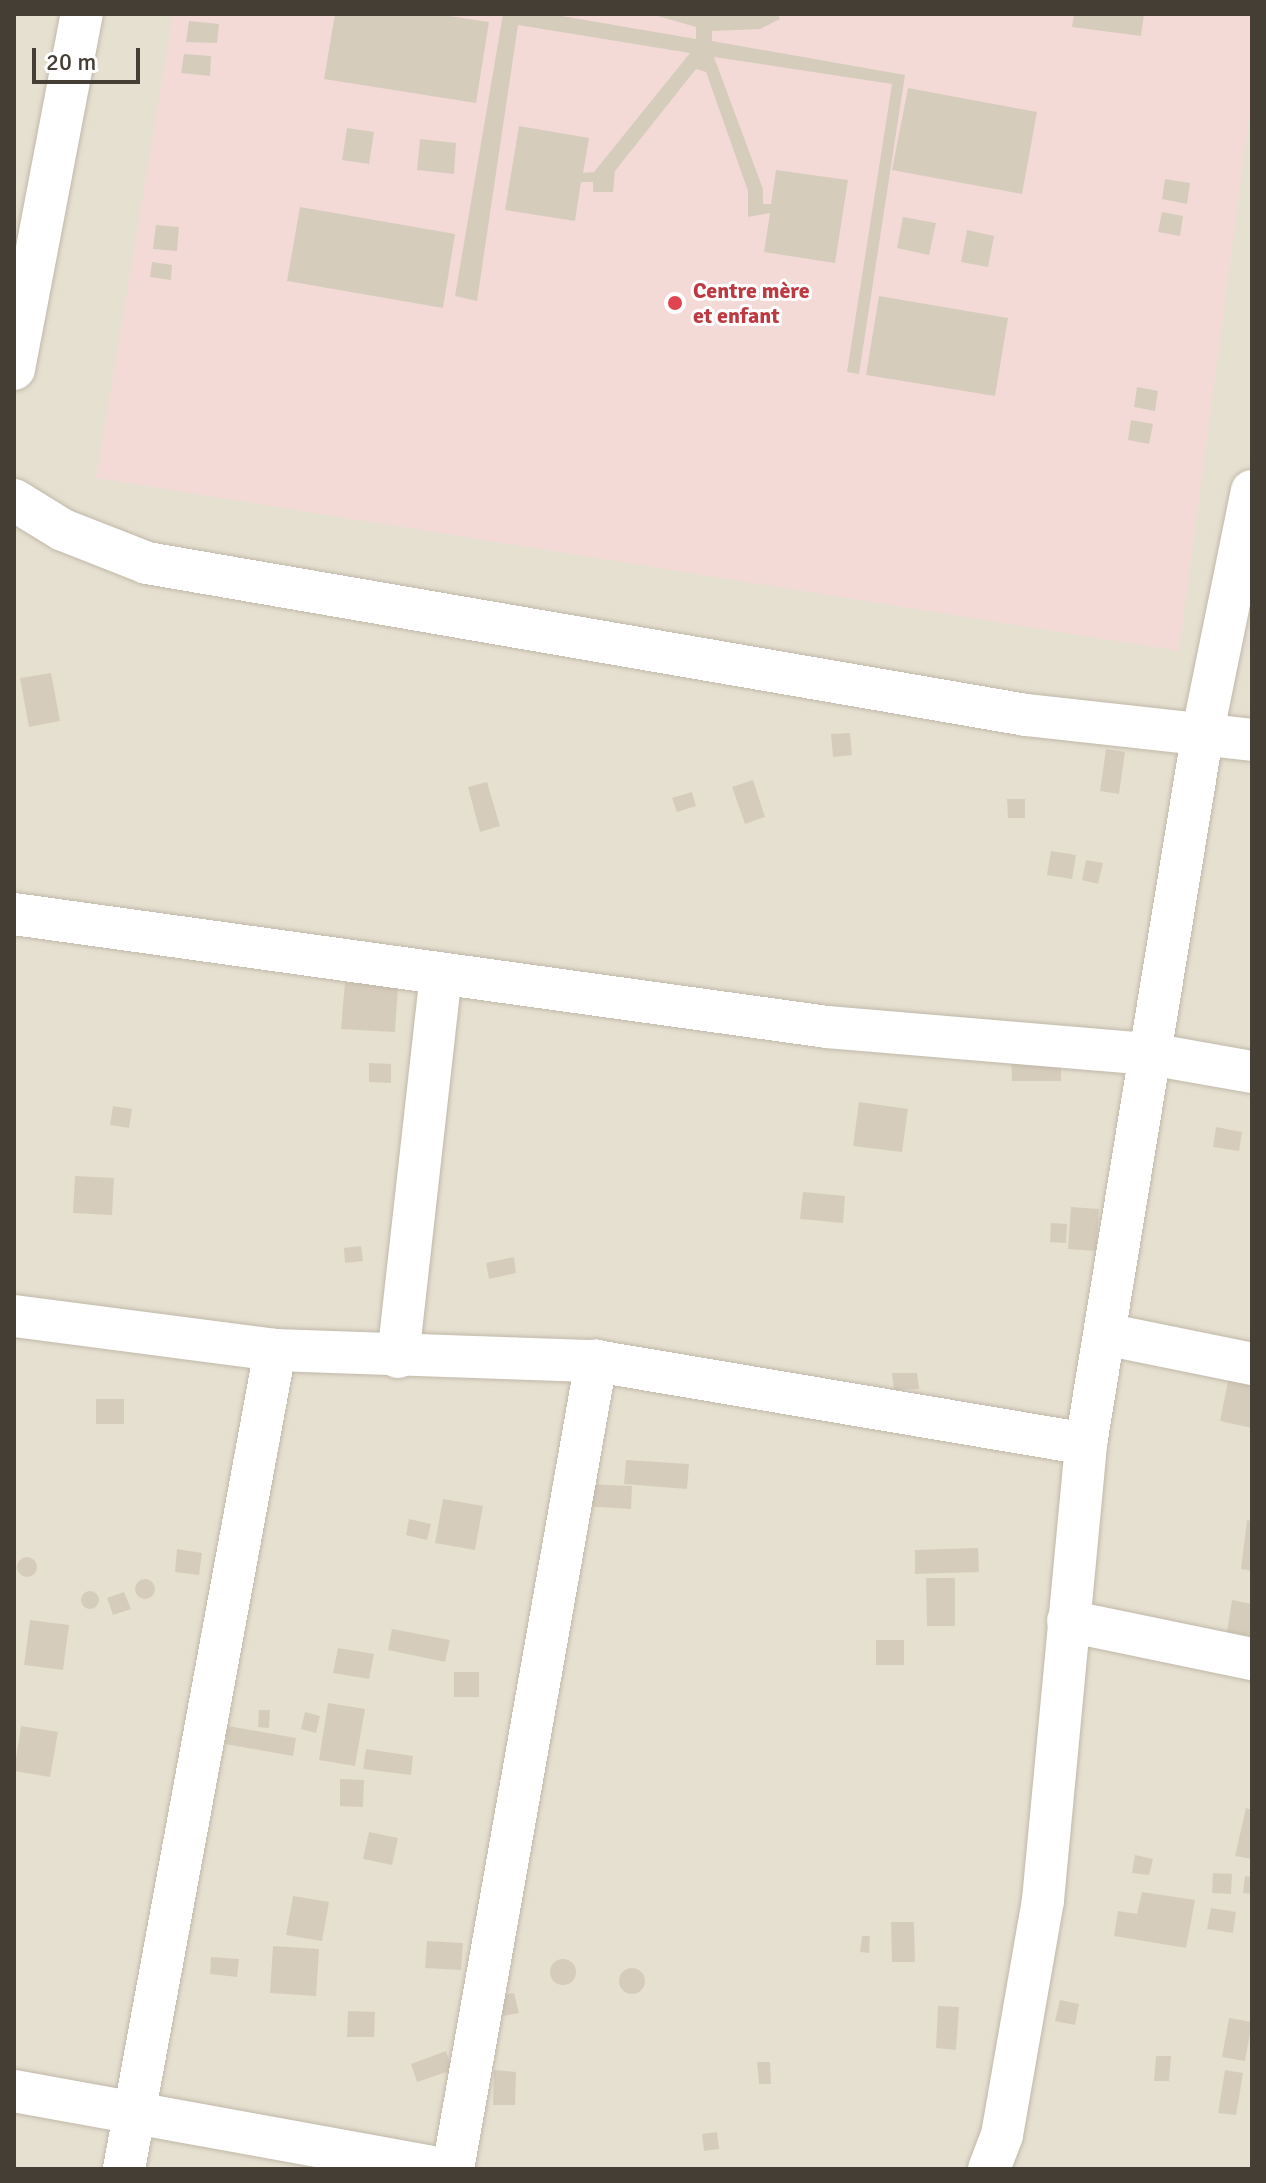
<!DOCTYPE html>
<html>
<head>
<meta charset="utf-8">
<style>
  body { margin:0 }
  #map { position:relative; width:1266px; height:2183px; overflow:hidden; background:#f2eee3; font-family:Signika,sans-serif }
  div>[style] { position:absolute }
  .residential>* { inset:0; background:#e6e0d1 }
  .medical>* { inset:0; background:#f3dad6 }
  .building>* { inset:0; background:#d6ccbc }
  .round { border-radius:50% }
  .roads { filter:drop-shadow(0 0 2px #c0b8a9) drop-shadow(0 0 2px #c0b8a9) }
  .street>* { height:42px; margin:-21px; padding:0 21px; transform-origin:21px; border-radius:21px; background:#fff }
  .dots>* { width:22px; height:22px; translate:-50% -50%; box-sizing:border-box; border:4px solid #fff; border-radius:50% }
  span { translate:-50% -50%; white-space:nowrap; text-align:center; line-height:1.15; -webkit-text-stroke:6px #fff; paint-order:stroke }
  .health-label { font-size:22px; color:#be3a42; font-weight:700 }
  .left { translate:0 -50%; text-align:left }
  .frame { position:absolute; inset:0; border:16px solid #443e34; pointer-events:none }
  .scale { position:absolute; left:32px; top:48px; width:108px; height:36px; box-sizing:border-box; border:4px solid #443e34; border-top:0; padding-left:10px; font-size:24px; line-height:28px; white-space:nowrap; color:#443e34; -webkit-text-stroke:6px #fff; paint-order:stroke }
</style>
</head>
<body>
<div id="map">
  <div class="residential">
    <div style="clip-path:polygon(14px 14px,1252px 14px,1252px 2169px,14px 2169px)"></div>
  </div>
  <div class="medical">
    <div style="clip-path:polygon(173px 14px,1252px 14px,1252px 95px,1179px 651px,96px 478px)"></div>
  </div>
  <div class="building">
    <div style="clip-path:polygon(335px 14px,436px 14px,489px 22px,476px 103px,324px 79px)"></div>
    <div style="clip-path:polygon(503px 14px,550px 14px,696px 39px,696px 27px,651px 14px,778px 14px,780px 19px,760px 29px,712px 31px,712px 41px,905px 75px,859px 374px,847px 372px,892px 84px,714px 57px,763px 189px,763px 204px,771px 204px,776px 170px,848px 180px,835px 263px,764px 252px,770px 213px,748px 217px,748px 191px,706px 72px,696px 69px,615px 171px,613px 192px,593px 192px,593px 182px,581px 182px,575px 221px,505px 210px,519px 126px,589px 138px,583px 173px,594px 172px,690px 53px,518px 25px,477px 301px,455px 296px)"></div>
    <div style="clip-path:polygon(1074px 14px,1144px 14px,1141px 36px,1072px 27px)"></div>
    <div style="clip-path:polygon(189px 21px,219px 24px,217px 43px,186px 42px)"></div>
    <div style="clip-path:polygon(184px 54px,211px 56px,210px 76px,181px 73px)"></div>
    <div style="clip-path:polygon(908px 88px,1037px 112px,1022px 194px,892px 170px)"></div>
    <div style="clip-path:polygon(347px 128px,374px 132px,369px 164px,342px 160px)"></div>
    <div style="clip-path:polygon(420px 139px,456px 143px,454px 174px,417px 170px)"></div>
    <div style="clip-path:polygon(1165px 179px,1190px 183px,1187px 204px,1162px 199px)"></div>
    <div style="clip-path:polygon(300px 207px,455px 234px,443px 308px,287px 281px)"></div>
    <div style="clip-path:polygon(1162px 212px,1183px 216px,1180px 236px,1158px 232px)"></div>
    <div style="clip-path:polygon(903px 217px,936px 223px,929px 255px,897px 248px)"></div>
    <div style="clip-path:polygon(156px 225px,179px 227px,177px 251px,153px 249px)"></div>
    <div style="clip-path:polygon(967px 230px,994px 236px,988px 267px,961px 262px)"></div>
    <div style="clip-path:polygon(152px 262px,172px 265px,171px 280px,150px 277px)"></div>
    <div style="clip-path:polygon(879px 296px,1008px 318px,995px 396px,866px 375px)"></div>
    <div style="clip-path:polygon(1137px 387px,1158px 391px,1155px 411px,1134px 407px)"></div>
    <div style="clip-path:polygon(1131px 420px,1153px 424px,1149px 444px,1128px 440px)"></div>
    <div style="clip-path:polygon(51px 673px,60px 721px,29px 727px,20px 678px)"></div>
    <div style="clip-path:polygon(850px 733px,852px 755px,833px 757px,831px 734px)"></div>
    <div style="clip-path:polygon(1106px 749px,1125px 752px,1119px 794px,1100px 791px)"></div>
    <div style="clip-path:polygon(753px 780px,765px 817px,745px 824px,732px 787px)"></div>
    <div style="clip-path:polygon(487px 782px,500px 826px,480px 832px,468px 787px)"></div>
    <div style="clip-path:polygon(692px 792px,696px 806px,677px 812px,672px 798px)"></div>
    <div style="clip-path:polygon(1007px 799px,1025px 799px,1025px 818px,1008px 818px)"></div>
    <div style="clip-path:polygon(1051px 851px,1076px 855px,1072px 879px,1047px 875px)"></div>
    <div style="clip-path:polygon(1086px 860px,1103px 863px,1098px 884px,1082px 880px)"></div>
    <div style="clip-path:polygon(345px 982px,398px 985px,395px 1032px,341px 1029px)"></div>
    <div style="clip-path:polygon(1011px 1052px,1061px 1052px,1061px 1081px,1012px 1081px)"></div>
    <div style="clip-path:polygon(369px 1063px,391px 1064px,391px 1083px,369px 1082px)"></div>
    <div style="clip-path:polygon(859px 1102px,908px 1109px,902px 1152px,853px 1146px)"></div>
    <div style="clip-path:polygon(113px 1106px,132px 1109px,129px 1128px,110px 1125px)"></div>
    <div style="clip-path:polygon(1216px 1127px,1242px 1132px,1239px 1151px,1213px 1147px)"></div>
    <div style="clip-path:polygon(75px 1176px,114px 1178px,112px 1215px,73px 1213px)"></div>
    <div style="clip-path:polygon(803px 1192px,845px 1196px,843px 1223px,800px 1219px)"></div>
    <div style="clip-path:polygon(1071px 1207px,1099px 1209px,1096px 1251px,1068px 1249px)"></div>
    <div style="clip-path:polygon(1051px 1223px,1067px 1224px,1066px 1243px,1050px 1242px)"></div>
    <div style="clip-path:polygon(361px 1246px,363px 1261px,345px 1263px,344px 1248px)"></div>
    <div style="clip-path:polygon(514px 1257px,516px 1273px,489px 1279px,486px 1263px)"></div>
    <div style="clip-path:polygon(892px 1373px,917px 1373px,919px 1389px,894px 1390px)"></div>
    <div style="clip-path:polygon(1229px 1376px,1252px 1381px,1252px 1428px,1220px 1421px)"></div>
    <div style="clip-path:polygon(96px 1399px,124px 1399px,124px 1424px,96px 1424px)"></div>
    <div style="clip-path:polygon(626px 1460px,689px 1464px,687px 1489px,624px 1484px)"></div>
    <div style="clip-path:polygon(585px 1484px,632px 1486px,631px 1509px,584px 1506px)"></div>
    <div style="clip-path:polygon(443px 1499px,483px 1506px,475px 1550px,435px 1543px)"></div>
    <div style="clip-path:polygon(409px 1519px,431px 1524px,427px 1540px,406px 1535px)"></div>
    <div style="clip-path:polygon(1247px 1520px,1252px 1521px,1252px 1571px,1241px 1569px)"></div>
    <div style="clip-path:polygon(978px 1548px,979px 1572px,915px 1574px,915px 1550px)"></div>
    <div style="clip-path:polygon(177px 1549px,202px 1553px,199px 1575px,175px 1572px)"></div>
    <div class="round" style="left:17px;top:1557px;width:20px;height:20px"></div>
    <div style="clip-path:polygon(926px 1578px,955px 1578px,955px 1626px,927px 1626px)"></div>
    <div class="round" style="left:135px;top:1579px;width:20px;height:20px"></div>
    <div class="round" style="left:81px;top:1591px;width:18px;height:18px"></div>
    <div style="clip-path:polygon(124px 1592px,131px 1609px,113px 1615px,107px 1598px)"></div>
    <div style="clip-path:polygon(1232px 1600px,1252px 1604px,1252px 1636px,1227px 1632px)"></div>
    <div style="clip-path:polygon(30px 1620px,69px 1625px,63px 1670px,24px 1665px)"></div>
    <div style="clip-path:polygon(392px 1629px,450px 1640px,445px 1662px,388px 1650px)"></div>
    <div style="clip-path:polygon(876px 1640px,904px 1640px,904px 1665px,876px 1665px)"></div>
    <div style="clip-path:polygon(338px 1648px,374px 1654px,369px 1679px,333px 1673px)"></div>
    <div style="clip-path:polygon(454px 1672px,479px 1672px,479px 1697px,454px 1697px)"></div>
    <div style="clip-path:polygon(328px 1703px,365px 1709px,355px 1766px,319px 1760px)"></div>
    <div style="clip-path:polygon(259px 1710px,270px 1710px,269px 1728px,258px 1727px)"></div>
    <div style="clip-path:polygon(305px 1712px,320px 1716px,316px 1733px,301px 1729px)"></div>
    <div style="clip-path:polygon(21px 1726px,58px 1732px,50px 1777px,14px 1771px)"></div>
    <div style="clip-path:polygon(228px 1726px,296px 1738px,293px 1756px,225px 1744px)"></div>
    <div style="clip-path:polygon(366px 1749px,413px 1756px,411px 1775px,363px 1769px)"></div>
    <div style="clip-path:polygon(340px 1779px,364px 1780px,363px 1807px,340px 1806px)"></div>
    <div style="clip-path:polygon(1246px 1808px,1252px 1810px,1252px 1859px,1235px 1856px)"></div>
    <div style="clip-path:polygon(369px 1832px,398px 1838px,392px 1865px,363px 1859px)"></div>
    <div style="clip-path:polygon(1135px 1855px,1153px 1859px,1149px 1875px,1132px 1873px)"></div>
    <div style="clip-path:polygon(1213px 1873px,1232px 1874px,1231px 1894px,1212px 1893px)"></div>
    <div style="clip-path:polygon(1245px 1876px,1252px 1877px,1252px 1894px,1243px 1893px)"></div>
    <div style="clip-path:polygon(1142px 1892px,1195px 1900px,1186px 1948px,1114px 1936px,1118px 1911px,1137px 1914px)"></div>
    <div style="clip-path:polygon(293px 1896px,329px 1902px,322px 1941px,286px 1935px)"></div>
    <div style="clip-path:polygon(1211px 1908px,1236px 1912px,1233px 1933px,1207px 1929px)"></div>
    <div style="clip-path:polygon(891px 1922px,914px 1922px,915px 1962px,892px 1962px)"></div>
    <div style="clip-path:polygon(862px 1936px,870px 1936px,869px 1953px,860px 1952px)"></div>
    <div style="clip-path:polygon(427px 1941px,463px 1943px,461px 1970px,425px 1968px)"></div>
    <div style="clip-path:polygon(273px 1946px,319px 1949px,316px 1996px,270px 1993px)"></div>
    <div style="clip-path:polygon(211px 1957px,239px 1959px,237px 1977px,210px 1974px)"></div>
    <div class="round" style="left:550px;top:1959px;width:26px;height:26px"></div>
    <div class="round" style="left:619px;top:1968px;width:26px;height:26px"></div>
    <div style="clip-path:polygon(514px 1993px,519px 2013px,503px 2016px,498px 1996px)"></div>
    <div style="clip-path:polygon(1060px 2000px,1079px 2004px,1075px 2025px,1055px 2021px)"></div>
    <div style="clip-path:polygon(938px 2006px,959px 2007px,956px 2050px,936px 2048px)"></div>
    <div style="clip-path:polygon(348px 2011px,375px 2012px,374px 2037px,347px 2037px)"></div>
    <div style="clip-path:polygon(1229px 2018px,1252px 2022px,1245px 2061px,1222px 2057px)"></div>
    <div style="clip-path:polygon(446px 2051px,452px 2070px,417px 2082px,411px 2064px)"></div>
    <div style="clip-path:polygon(1156px 2056px,1171px 2056px,1169px 2081px,1154px 2081px)"></div>
    <div style="clip-path:polygon(757px 2062px,770px 2062px,771px 2084px,759px 2084px)"></div>
    <div style="clip-path:polygon(494px 2070px,516px 2072px,515px 2105px,493px 2105px)"></div>
    <div style="clip-path:polygon(1225px 2070px,1243px 2073px,1236px 2115px,1218px 2113px)"></div>
    <div style="clip-path:polygon(717px 2132px,719px 2149px,704px 2151px,702px 2134px)"></div>
  </div>
  <div class="roads">
    <div class="street">
      <div style="left:14px;top:369px;width:361px;rotate:-79.2deg"></div>
      <div style="left:14px;top:500px;width:57px;rotate:31.5deg"></div>
      <div style="left:63px;top:530px;width:90px;rotate:21.4deg"></div>
      <div style="left:147px;top:563px;width:892px;rotate:9.81deg"></div>
      <div style="left:1026px;top:715px;width:227px;rotate:6.3deg"></div>
      <div style="left:14px;top:914px;width:821px;rotate:7.91deg"></div>
      <div style="left:827px;top:1027px;width:324px;rotate:4.8deg"></div>
      <div style="left:1150px;top:1054px;width:104px;rotate:10deg"></div>
      <div style="left:14px;top:1316px;width:263px;rotate:7.4deg"></div>
      <div style="left:275px;top:1350px;width:321px;rotate:2deg"></div>
      <div style="left:596px;top:1361px;width:497px;rotate:9.6deg"></div>
      <div style="left:1105px;top:1334px;width:150px;rotate:11.5deg"></div>
      <div style="left:398px;top:1357px;width:383px;rotate:-83.6deg"></div>
      <div style="left:1068px;top:1621px;width:188px;rotate:11.7deg"></div>
      <div style="left:14px;top:2091px;width:436px;rotate:10.3deg"></div>
      <div style="left:124px;top:2169px;width:833px;rotate:-79.55deg"></div>
      <div style="left:453px;top:2169px;width:821px;rotate:-79.96deg"></div>
      <div style="left:989px;top:2169px;width:36px;rotate:-69deg"></div>
      <div style="left:1002px;top:2135px;width:239px;rotate:-80.1deg"></div>
      <div style="left:1043px;top:1900px;width:458px;rotate:-84.6deg"></div>
      <div style="left:1086px;top:1444px;width:723px;rotate:-80.68deg"></div>
      <div style="left:1203px;top:731px;width:245px;rotate:-78.5deg"></div>
    </div>
  </div>
  <div class="dots">
    <div style="left:675px;top:303px;background:#e0444e"></div>
  </div>
  <div class="health-label">
    <span class="left" style="left:693px;top:303px">Centre mère<br>et enfant</span>
  </div>
  <div class="frame"></div>
  <div class="scale">20 m</div>
</div>
</body>
</html>
